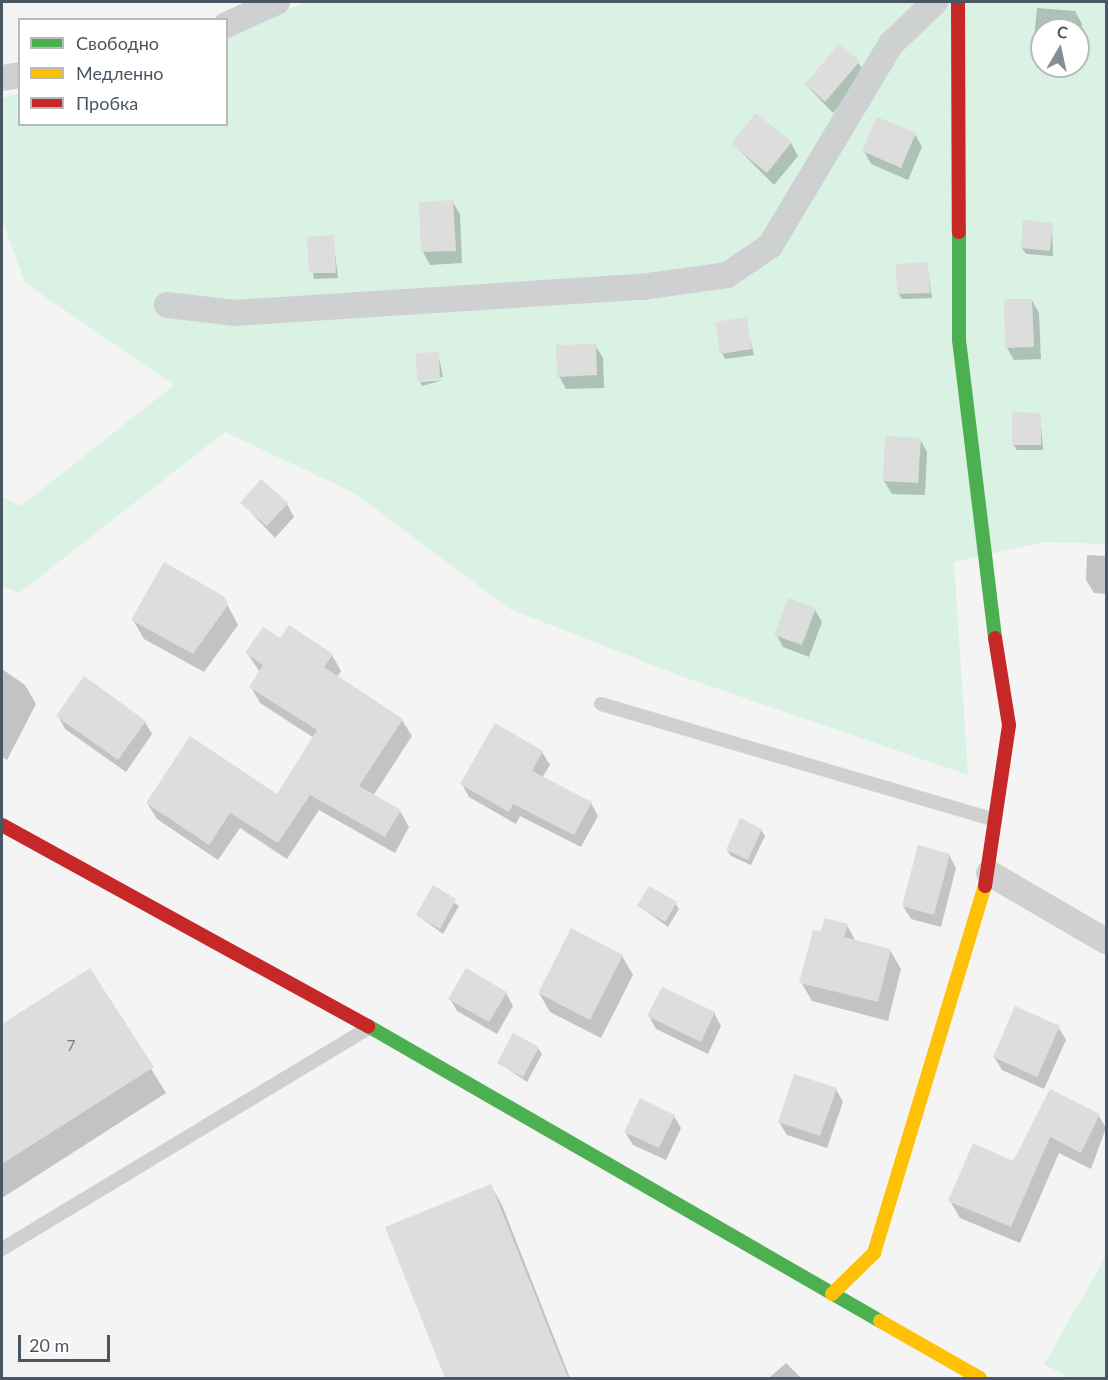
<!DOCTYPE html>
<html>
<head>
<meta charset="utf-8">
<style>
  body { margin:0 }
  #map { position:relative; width:1108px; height:1380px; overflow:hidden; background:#f4f4f4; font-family:Lato,sans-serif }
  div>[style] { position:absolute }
  .green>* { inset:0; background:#d9f2e3 }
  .shadow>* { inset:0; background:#0003 }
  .building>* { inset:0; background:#ddddde }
  .lane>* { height:14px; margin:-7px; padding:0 7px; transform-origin:7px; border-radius:7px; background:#ced0d2 }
  .street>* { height:26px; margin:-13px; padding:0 13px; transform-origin:13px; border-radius:13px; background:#ced0d2 }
  .fast>* { height:14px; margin:-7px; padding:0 7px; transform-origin:7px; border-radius:7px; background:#4caf50 }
  .slow>* { height:14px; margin:-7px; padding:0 7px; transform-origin:7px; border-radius:7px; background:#ffc107 }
  .jam>* { height:14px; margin:-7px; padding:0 7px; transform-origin:7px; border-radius:7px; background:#c62828 }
  span { translate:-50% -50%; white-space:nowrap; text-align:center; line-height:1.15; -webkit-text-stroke:6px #fff; paint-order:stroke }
  .number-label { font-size:15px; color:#707881 }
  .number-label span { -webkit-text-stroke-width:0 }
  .frame { position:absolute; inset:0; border:3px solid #4a5661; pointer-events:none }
  .legend { position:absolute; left:18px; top:18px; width:210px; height:108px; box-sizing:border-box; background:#fff; border:2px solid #b7bbc0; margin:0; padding:8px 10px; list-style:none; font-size:18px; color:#4a5661 }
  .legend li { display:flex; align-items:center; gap:12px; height:30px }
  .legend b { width:30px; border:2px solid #b7bbc0 }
  .north { position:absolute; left:1030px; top:18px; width:60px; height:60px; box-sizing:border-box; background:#fff; border:2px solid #b7bbc0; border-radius:50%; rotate:9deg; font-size:16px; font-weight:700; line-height:24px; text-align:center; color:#4a5661 }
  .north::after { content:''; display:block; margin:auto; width:21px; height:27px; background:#868d94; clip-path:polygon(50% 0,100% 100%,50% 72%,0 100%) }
  .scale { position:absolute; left:18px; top:1335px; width:92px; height:27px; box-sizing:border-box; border:3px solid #4a5661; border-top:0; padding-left:8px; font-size:18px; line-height:21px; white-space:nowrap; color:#4a5661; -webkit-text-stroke:4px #fff; paint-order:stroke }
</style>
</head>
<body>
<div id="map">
  <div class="green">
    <div style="clip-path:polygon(evenodd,306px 2px,1106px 2px,1106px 544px,1045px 542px,954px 562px,968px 775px,678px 675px,510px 609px,354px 493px,225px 432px,19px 593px,2px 586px,2px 497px,21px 506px,174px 385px,25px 283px,2px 220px,2px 98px,19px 94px,20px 124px,226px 124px,227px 36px,306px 2px,1042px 30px,1078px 30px,1078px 66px,1042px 66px,1042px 30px)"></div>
    <div style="clip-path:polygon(1106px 1256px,1106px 1378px,1069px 1378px,1044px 1364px)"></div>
  </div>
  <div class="shadow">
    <div style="clip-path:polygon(evenodd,1037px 8px,1075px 11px,1082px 24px,1077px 73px,1040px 70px,1032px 58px,1037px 8px,1042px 30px,1078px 30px,1078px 66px,1042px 66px,1042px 30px)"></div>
    <div style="clip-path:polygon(858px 62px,866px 75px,833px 113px,806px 85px)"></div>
    <div style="clip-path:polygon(915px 134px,922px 147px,908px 180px,871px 164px,864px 151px)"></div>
    <div style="clip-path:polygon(791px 143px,798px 156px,774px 185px,733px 144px)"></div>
    <div style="clip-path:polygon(452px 201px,460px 214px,462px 263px,430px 265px,423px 252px)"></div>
    <div style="clip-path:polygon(1052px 224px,1053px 256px,1026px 254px,1022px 248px)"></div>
    <div style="clip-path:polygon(333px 237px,338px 278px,314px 279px,308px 238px)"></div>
    <div style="clip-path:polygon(927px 264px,932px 298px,902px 299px,898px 293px)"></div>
    <div style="clip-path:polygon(1032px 300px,1039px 313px,1041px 359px,1014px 360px,1007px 348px)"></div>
    <div style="clip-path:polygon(746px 319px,754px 355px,725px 359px,722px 353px)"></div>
    <div style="clip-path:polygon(595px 345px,603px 358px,604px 388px,566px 389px,559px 376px)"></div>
    <div style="clip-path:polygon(438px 353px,443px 377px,419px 381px,417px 355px)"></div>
    <div style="clip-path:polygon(443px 380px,422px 386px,420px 382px)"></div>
    <div style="clip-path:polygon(1040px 414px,1043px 450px,1017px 450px,1013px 444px)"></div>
    <div style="clip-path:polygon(920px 439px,927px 452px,925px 495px,892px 494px,884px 481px)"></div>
    <div style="clip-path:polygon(242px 503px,287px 504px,294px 517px,275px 538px)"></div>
    <div style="clip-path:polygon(1087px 555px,1106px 556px,1106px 594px,1094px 593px,1086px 580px)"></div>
    <div style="clip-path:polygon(224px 598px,238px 625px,204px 672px,144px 639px,133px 620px)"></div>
    <div style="clip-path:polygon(815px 610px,822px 622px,809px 657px,783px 647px,776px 634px)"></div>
    <div style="clip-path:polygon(247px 653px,332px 655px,341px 671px,337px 677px,402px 720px,412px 736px,373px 796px,400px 811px,409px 827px,395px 853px,319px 810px,287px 859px,240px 828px,218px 860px,157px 819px,147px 803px,277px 796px,314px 738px,260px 703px,251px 687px,260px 672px)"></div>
    <div style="clip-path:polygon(2px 669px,25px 685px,36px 704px,7px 760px,2px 757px)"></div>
    <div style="clip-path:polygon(58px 716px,145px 722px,152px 734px,126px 772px,65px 729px)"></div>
    <div style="clip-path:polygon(542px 752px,550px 765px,542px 778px,591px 803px,598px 816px,581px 847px,520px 816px,516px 824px,469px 797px,462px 784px)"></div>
    <div style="clip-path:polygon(761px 830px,765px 836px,751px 865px,731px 856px,727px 850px)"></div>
    <div style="clip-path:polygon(949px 855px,956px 868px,941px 927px,911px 919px,903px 906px)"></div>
    <div style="clip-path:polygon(433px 888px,459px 906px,443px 934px,417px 915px)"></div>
    <div style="clip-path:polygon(675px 903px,679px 909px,668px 927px,639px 906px)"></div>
    <div style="clip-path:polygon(847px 925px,856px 942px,890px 950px,901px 969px,888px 1021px,812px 1001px,801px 982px,822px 933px)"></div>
    <div style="clip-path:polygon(622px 956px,633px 975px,601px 1038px,550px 1012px,539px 993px)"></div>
    <div style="clip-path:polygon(90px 970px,166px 1093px,2px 1198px,2px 1026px)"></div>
    <div style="clip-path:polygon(506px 993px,513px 1006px,497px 1034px,457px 1011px,450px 999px)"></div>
    <div style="clip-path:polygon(714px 1013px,721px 1026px,708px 1054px,656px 1029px,649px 1016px)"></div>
    <div style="clip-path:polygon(1059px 1028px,1066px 1040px,1044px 1089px,1002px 1070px,994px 1057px)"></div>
    <div style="clip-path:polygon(538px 1048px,542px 1054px,527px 1082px,499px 1063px)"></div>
    <div style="clip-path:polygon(836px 1089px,843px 1102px,827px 1148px,787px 1135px,779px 1122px)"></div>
    <div style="clip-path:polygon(1050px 1091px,1099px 1116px,1106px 1128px,1091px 1169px,1059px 1153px,1020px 1243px,960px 1218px,950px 1201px,1014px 1163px)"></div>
    <div style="clip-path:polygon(674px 1116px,681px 1128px,666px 1160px,633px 1145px,625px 1132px)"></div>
    <div style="clip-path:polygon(491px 1186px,502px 1205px,570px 1378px,446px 1378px,386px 1227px)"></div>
    <div style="clip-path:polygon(786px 1363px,801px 1378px,769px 1378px)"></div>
  </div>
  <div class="building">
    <div style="clip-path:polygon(839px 44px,860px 61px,825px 102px,805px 84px)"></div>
    <div style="clip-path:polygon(756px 113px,792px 142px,767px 173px,731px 144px)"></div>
    <div style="clip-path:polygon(877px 117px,916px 133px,901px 168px,862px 151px)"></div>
    <div style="clip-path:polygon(453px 200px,456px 251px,421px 252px,419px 202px)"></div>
    <div style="clip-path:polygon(1023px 220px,1053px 223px,1050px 251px,1021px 248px)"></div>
    <div style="clip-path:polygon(334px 235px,336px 273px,309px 273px,307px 237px)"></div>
    <div style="clip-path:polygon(928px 262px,930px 293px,897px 294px,896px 264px)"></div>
    <div style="clip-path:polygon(1004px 299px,1032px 299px,1034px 347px,1005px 348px)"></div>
    <div style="clip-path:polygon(747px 317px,752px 349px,720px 354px,715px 322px)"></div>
    <div style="clip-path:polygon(596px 344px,597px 375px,557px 377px,556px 345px)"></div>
    <div style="clip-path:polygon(439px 352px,440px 379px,417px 381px,416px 353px)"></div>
    <div style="clip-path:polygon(1012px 412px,1041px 413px,1041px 445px,1012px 445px)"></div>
    <div style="clip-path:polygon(885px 436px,921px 438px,918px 483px,883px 481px)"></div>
    <div style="clip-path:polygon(261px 479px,288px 503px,267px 526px,240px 503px)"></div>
    <div style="clip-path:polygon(164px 562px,225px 597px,228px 605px,193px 654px,131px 620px)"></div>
    <div style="clip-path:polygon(788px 598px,816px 608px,802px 645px,774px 635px)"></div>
    <div style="clip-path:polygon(289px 625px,333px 654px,324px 667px,403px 719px,359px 786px,401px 810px,385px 837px,310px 795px,278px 843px,230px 813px,209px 845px,146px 803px,190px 736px,277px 794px,317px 730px,249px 687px,263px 665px,245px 653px,263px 627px,280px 638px)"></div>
    <div style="clip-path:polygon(84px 676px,146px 721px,118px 760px,56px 716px)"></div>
    <div style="clip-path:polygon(495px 723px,543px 751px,532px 771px,592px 802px,574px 835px,513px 804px,509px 812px,460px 784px)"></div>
    <div style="clip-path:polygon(740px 818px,762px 829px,748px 860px,726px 850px)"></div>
    <div style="clip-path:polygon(918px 845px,950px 854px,934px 915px,902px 906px)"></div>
    <div style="clip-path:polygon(433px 885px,456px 899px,440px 929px,416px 915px)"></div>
    <div style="clip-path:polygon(649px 886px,677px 902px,665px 922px,637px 906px)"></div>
    <div style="clip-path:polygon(825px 918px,848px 924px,844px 937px,891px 949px,878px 1002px,799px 983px,813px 930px,821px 931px)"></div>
    <div style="clip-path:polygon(571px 928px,623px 955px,590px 1020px,538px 993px)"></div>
    <div style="clip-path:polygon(90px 968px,154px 1067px,2px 1164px,2px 1024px)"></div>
    <div style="clip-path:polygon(466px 968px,507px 992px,489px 1022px,448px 999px)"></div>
    <div style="clip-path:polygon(662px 987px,715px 1012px,701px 1042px,647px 1016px)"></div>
    <div style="clip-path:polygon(1015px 1006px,1060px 1026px,1037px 1077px,993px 1057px)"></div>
    <div style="clip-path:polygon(513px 1033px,539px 1047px,523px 1077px,497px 1063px)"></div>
    <div style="clip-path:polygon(794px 1074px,837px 1088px,820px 1136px,778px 1122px)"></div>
    <div style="clip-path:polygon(1050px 1089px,1100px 1114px,1081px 1153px,1050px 1137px,1011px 1227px,948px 1201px,973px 1143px,1013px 1161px)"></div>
    <div style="clip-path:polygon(640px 1098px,675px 1115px,659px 1148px,624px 1132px)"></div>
    <div style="clip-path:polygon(491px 1184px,568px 1378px,445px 1378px,385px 1227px)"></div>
  </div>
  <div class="lane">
    <div style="left:601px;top:704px;width:411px;rotate:16.4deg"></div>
    <div style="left:2px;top:1249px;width:428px;rotate:-31.1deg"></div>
  </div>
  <div class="street">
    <div style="left:226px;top:25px;width:56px;rotate:-24.3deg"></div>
    <div style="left:2px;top:78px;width:18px;rotate:-9deg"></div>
    <div style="left:167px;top:305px;width:68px;rotate:6.7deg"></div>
    <div style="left:235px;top:313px;width:407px;rotate:-3.7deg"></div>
    <div style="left:641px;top:287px;width:87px;rotate:-7.9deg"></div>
    <div style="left:727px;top:275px;width:52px;rotate:-34deg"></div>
    <div style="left:770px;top:246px;width:235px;rotate:-59.1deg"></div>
    <div style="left:891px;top:44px;width:61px;rotate:-43.7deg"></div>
    <div style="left:989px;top:873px;width:135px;rotate:30.2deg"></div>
  </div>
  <div class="fast">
    <div style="left:959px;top:232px;width:108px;rotate:90deg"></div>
    <div style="left:959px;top:340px;width:300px;rotate:83.1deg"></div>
    <div style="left:368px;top:1026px;width:591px;rotate:29.95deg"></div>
  </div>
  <div class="slow">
    <div style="left:832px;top:1294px;width:59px;rotate:-44.3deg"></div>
    <div style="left:874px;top:1253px;width:383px;rotate:-73.2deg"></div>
    <div style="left:880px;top:1321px;width:115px;rotate:29.7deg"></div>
  </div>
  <div class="jam">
    <div style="left:958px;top:2px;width:230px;rotate:89.8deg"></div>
    <div style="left:2px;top:825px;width:418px;rotate:28.8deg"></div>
    <div style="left:985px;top:886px;width:163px;rotate:-81.5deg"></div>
    <div style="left:1009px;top:725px;width:88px;rotate:-99.1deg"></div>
  </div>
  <div class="number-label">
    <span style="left:71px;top:1046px">7</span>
  </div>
  <div class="frame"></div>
  <ul class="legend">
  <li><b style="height:8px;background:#4caf50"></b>Свободно</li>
  <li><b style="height:8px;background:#ffc107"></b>Медленно</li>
  <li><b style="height:8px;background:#c62828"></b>Пробка</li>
  </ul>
  <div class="north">С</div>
  <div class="scale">20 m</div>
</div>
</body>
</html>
